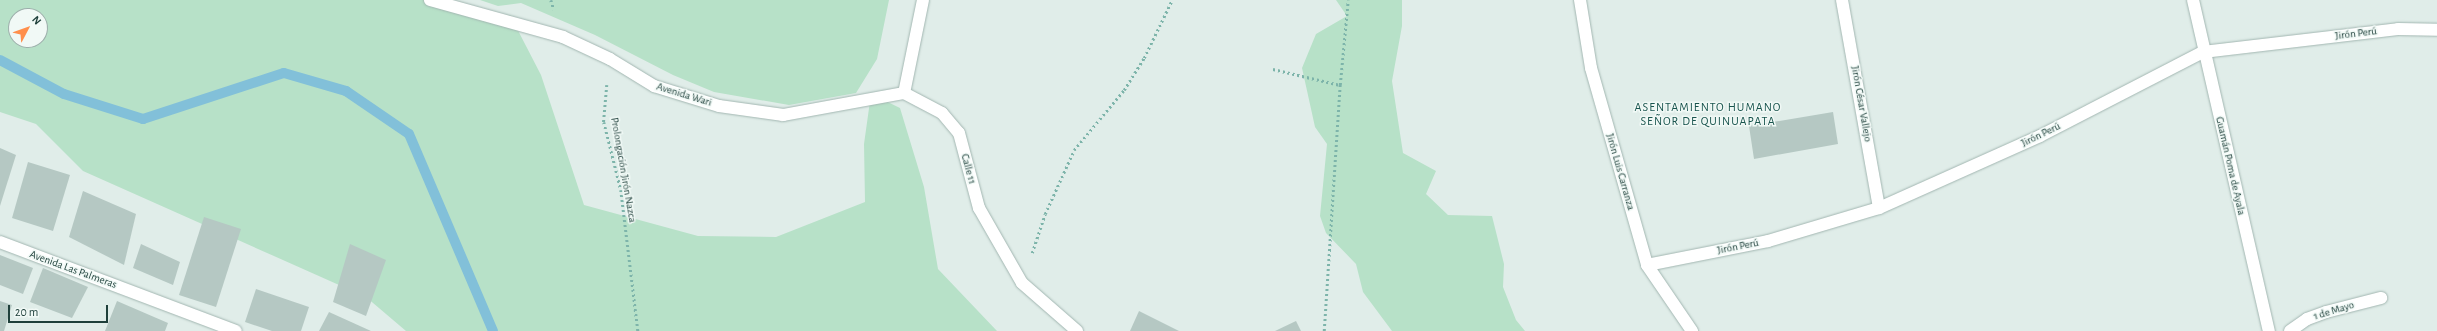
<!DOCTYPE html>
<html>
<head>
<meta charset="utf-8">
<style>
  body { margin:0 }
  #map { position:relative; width:2437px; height:331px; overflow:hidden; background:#e0ede9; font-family:"Alegreya Sans",sans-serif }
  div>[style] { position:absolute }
  .green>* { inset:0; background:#b7e1c8 }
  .stream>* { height:10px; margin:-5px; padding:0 5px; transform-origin:5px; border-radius:5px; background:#82c0d9 }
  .building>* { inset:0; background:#b5c8c3 }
  .path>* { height:2.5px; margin-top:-1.25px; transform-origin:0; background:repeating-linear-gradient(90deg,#7db4aa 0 2px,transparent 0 5px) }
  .roads { filter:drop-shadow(0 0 1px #a2b6b1) drop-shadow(0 0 1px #a2b6b1) }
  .minor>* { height:12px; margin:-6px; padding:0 6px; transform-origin:6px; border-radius:6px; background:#fff }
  span { translate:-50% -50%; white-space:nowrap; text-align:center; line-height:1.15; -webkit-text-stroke:3px #f1f9f6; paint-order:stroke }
  .street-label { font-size:11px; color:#1f403b }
  .neighbourhood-label { font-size:12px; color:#18544d; letter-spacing:1px }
  .north { position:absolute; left:8px; top:8px; width:40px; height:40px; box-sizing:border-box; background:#f1f9f6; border:1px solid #9dafab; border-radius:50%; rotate:49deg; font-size:11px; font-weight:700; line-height:16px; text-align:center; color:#1f403b }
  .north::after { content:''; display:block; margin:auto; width:14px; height:18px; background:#ff8f4c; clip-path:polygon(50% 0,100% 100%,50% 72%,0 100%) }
  .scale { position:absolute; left:8px; top:305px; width:100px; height:18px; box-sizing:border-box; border:2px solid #1f403b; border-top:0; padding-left:5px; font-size:12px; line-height:14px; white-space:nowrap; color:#1f403b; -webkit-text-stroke:3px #f1f9f6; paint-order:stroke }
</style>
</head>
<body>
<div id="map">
  <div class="green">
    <div style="clip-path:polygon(evenodd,0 0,430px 0,478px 14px,510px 15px,541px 75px,584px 205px,698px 236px,776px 237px,865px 202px,864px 144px,871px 94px,900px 108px,924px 187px,938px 269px,997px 331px,406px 331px,366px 297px,83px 171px,36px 124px,0 112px,0 0,16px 16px,40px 16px,40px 40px,16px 40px,16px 16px)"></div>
    <div style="clip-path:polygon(480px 0,889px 0,877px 59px,856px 93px,789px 105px,714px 92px,673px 75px,595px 35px,521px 3px,498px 6px)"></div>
    <div style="clip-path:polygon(1336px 0,1402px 0,1402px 26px,1392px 81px,1403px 153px,1436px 171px,1426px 194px,1448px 215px,1492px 216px,1504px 264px,1503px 287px,1516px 320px,1525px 331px,1392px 331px,1363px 292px,1356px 264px,1326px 233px,1320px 216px,1327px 144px,1315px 127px,1302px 68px,1316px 34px,1347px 16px)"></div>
  </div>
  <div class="stream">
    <div style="left:0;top:60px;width:72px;rotate:28deg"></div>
    <div style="left:64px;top:94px;width:83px;rotate:17.6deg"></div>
    <div style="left:143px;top:119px;width:148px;rotate:-18.1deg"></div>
    <div style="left:284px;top:73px;width:65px;rotate:16.2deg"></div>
    <div style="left:346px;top:91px;width:76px;rotate:34.3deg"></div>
    <div style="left:409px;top:134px;width:214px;rotate:66.9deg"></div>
  </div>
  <div class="building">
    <div style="clip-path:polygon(1833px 112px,1838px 144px,1754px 159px,1749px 126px)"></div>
    <div style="clip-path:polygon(0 148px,16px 155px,0 206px)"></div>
    <div style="clip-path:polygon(28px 162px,70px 175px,53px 231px,12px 218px)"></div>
    <div style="clip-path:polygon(83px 191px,136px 214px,124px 265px,69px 237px)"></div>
    <div style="clip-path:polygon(204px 217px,241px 229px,216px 307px,179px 295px)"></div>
    <div style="clip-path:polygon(141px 244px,180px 262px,173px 285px,133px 268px)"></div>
    <div style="clip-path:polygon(350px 244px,386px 260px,366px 316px,333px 302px)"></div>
    <div style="clip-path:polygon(0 255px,33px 268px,23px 294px,0 285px)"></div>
    <div style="clip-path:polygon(43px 268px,88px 287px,72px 318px,30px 302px)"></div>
    <div style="clip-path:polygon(256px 289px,309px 307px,301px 331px,272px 331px,245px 322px)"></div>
    <div style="clip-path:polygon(0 301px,12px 305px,4px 331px,0 331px)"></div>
    <div style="clip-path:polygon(117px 301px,168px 323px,165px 331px,105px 331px)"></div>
    <div style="clip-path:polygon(1139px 311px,1179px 331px,1130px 331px)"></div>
    <div style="clip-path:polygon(329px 312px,371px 331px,319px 331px)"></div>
    <div style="clip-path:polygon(1296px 321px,1301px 331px,1275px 331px)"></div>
  </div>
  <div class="path">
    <div style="left:551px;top:0;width:10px;rotate:73deg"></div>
    <div style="left:1273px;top:69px;width:69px;rotate:13.4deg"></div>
    <div style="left:607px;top:85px;width:37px;rotate:95deg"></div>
    <div style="left:604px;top:122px;width:70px;rotate:76deg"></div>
    <div style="left:621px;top:190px;width:142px;rotate:83.1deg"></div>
    <div style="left:1032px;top:253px;width:41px;rotate:-71.6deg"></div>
    <div style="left:1045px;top:214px;width:70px;rotate:-65.6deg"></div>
    <div style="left:1074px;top:150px;width:78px;rotate:-50.2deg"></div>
    <div style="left:1124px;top:90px;width:38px;rotate:-58deg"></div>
    <div style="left:1144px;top:58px;width:64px;rotate:-64.2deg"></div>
    <div style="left:1324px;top:331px;width:247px;rotate:-86.3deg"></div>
    <div style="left:1340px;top:85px;width:85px;rotate:-84.6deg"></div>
  </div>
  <div class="roads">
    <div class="minor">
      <div style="left:430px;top:0;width:138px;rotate:15.5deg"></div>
      <div style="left:563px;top:37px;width:52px;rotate:25.1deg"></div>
      <div style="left:610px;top:59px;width:52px;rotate:31.5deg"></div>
      <div style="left:654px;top:86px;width:68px;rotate:17.1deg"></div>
      <div style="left:719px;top:106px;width:65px;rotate:8deg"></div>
      <div style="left:783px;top:115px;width:123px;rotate:-10.3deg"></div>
      <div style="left:923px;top:0;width:95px;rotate:101.5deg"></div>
      <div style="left:904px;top:93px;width:43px;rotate:27.8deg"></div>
      <div style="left:942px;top:113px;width:26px;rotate:50deg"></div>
      <div style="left:959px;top:133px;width:78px;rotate:75.1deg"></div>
      <div style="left:979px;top:208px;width:86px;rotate:60.2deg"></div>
      <div style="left:1022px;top:283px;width:73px;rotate:41.1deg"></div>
      <div style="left:1580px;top:0;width:69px;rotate:80.8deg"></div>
      <div style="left:1591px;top:68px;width:205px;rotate:74.1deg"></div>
      <div style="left:1647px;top:265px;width:80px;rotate:55.7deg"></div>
      <div style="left:1842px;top:0;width:211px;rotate:79.9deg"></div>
      <div style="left:2193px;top:0;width:340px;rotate:77.1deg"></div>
      <div style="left:0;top:242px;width:252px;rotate:20.7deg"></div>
      <div style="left:1647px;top:265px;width:123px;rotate:-11.2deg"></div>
      <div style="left:1768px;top:241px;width:116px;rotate:-16.6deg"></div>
      <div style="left:1879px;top:208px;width:176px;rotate:-24.1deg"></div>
      <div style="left:2040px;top:136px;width:183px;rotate:-27.3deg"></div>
      <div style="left:2203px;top:52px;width:196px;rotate:-6.7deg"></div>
      <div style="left:2398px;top:29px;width:39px;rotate:1deg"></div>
      <div style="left:2290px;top:331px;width:21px;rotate:-35deg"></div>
      <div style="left:2307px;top:319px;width:20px;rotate:-20deg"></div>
      <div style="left:2326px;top:312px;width:57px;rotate:-14.3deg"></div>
    </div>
  </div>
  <div class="street-label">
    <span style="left:2356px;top:34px;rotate:-7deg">Jirón Perú</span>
    <span style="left:684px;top:95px;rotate:17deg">Avenida Wari</span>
    <span style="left:1861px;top:104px;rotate:80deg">Jirón César Vallejo</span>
    <span style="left:2041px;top:135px;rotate:-26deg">Jirón Perú</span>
    <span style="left:2230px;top:166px;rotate:77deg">Guamán Poma de Ayala</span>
    <span style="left:968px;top:169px;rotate:75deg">Calle 11</span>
    <span style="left:623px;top:170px;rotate:80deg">Prolongación Jirón Nazca</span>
    <span style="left:1620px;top:172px;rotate:74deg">Jirón Luis Carranza</span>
    <span style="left:1738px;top:247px;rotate:-11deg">Jirón Perú</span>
    <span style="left:73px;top:270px;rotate:20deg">Avenida Las Palmeras</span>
    <span style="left:2334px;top:311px;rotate:-17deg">1 de Mayo</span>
  </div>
  <div class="neighbourhood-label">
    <span style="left:1708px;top:115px">ASENTAMIENTO HUMANO<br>SEÑOR DE QUINUAPATA</span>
  </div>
  <div class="north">N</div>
  <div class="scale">20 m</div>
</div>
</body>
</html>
